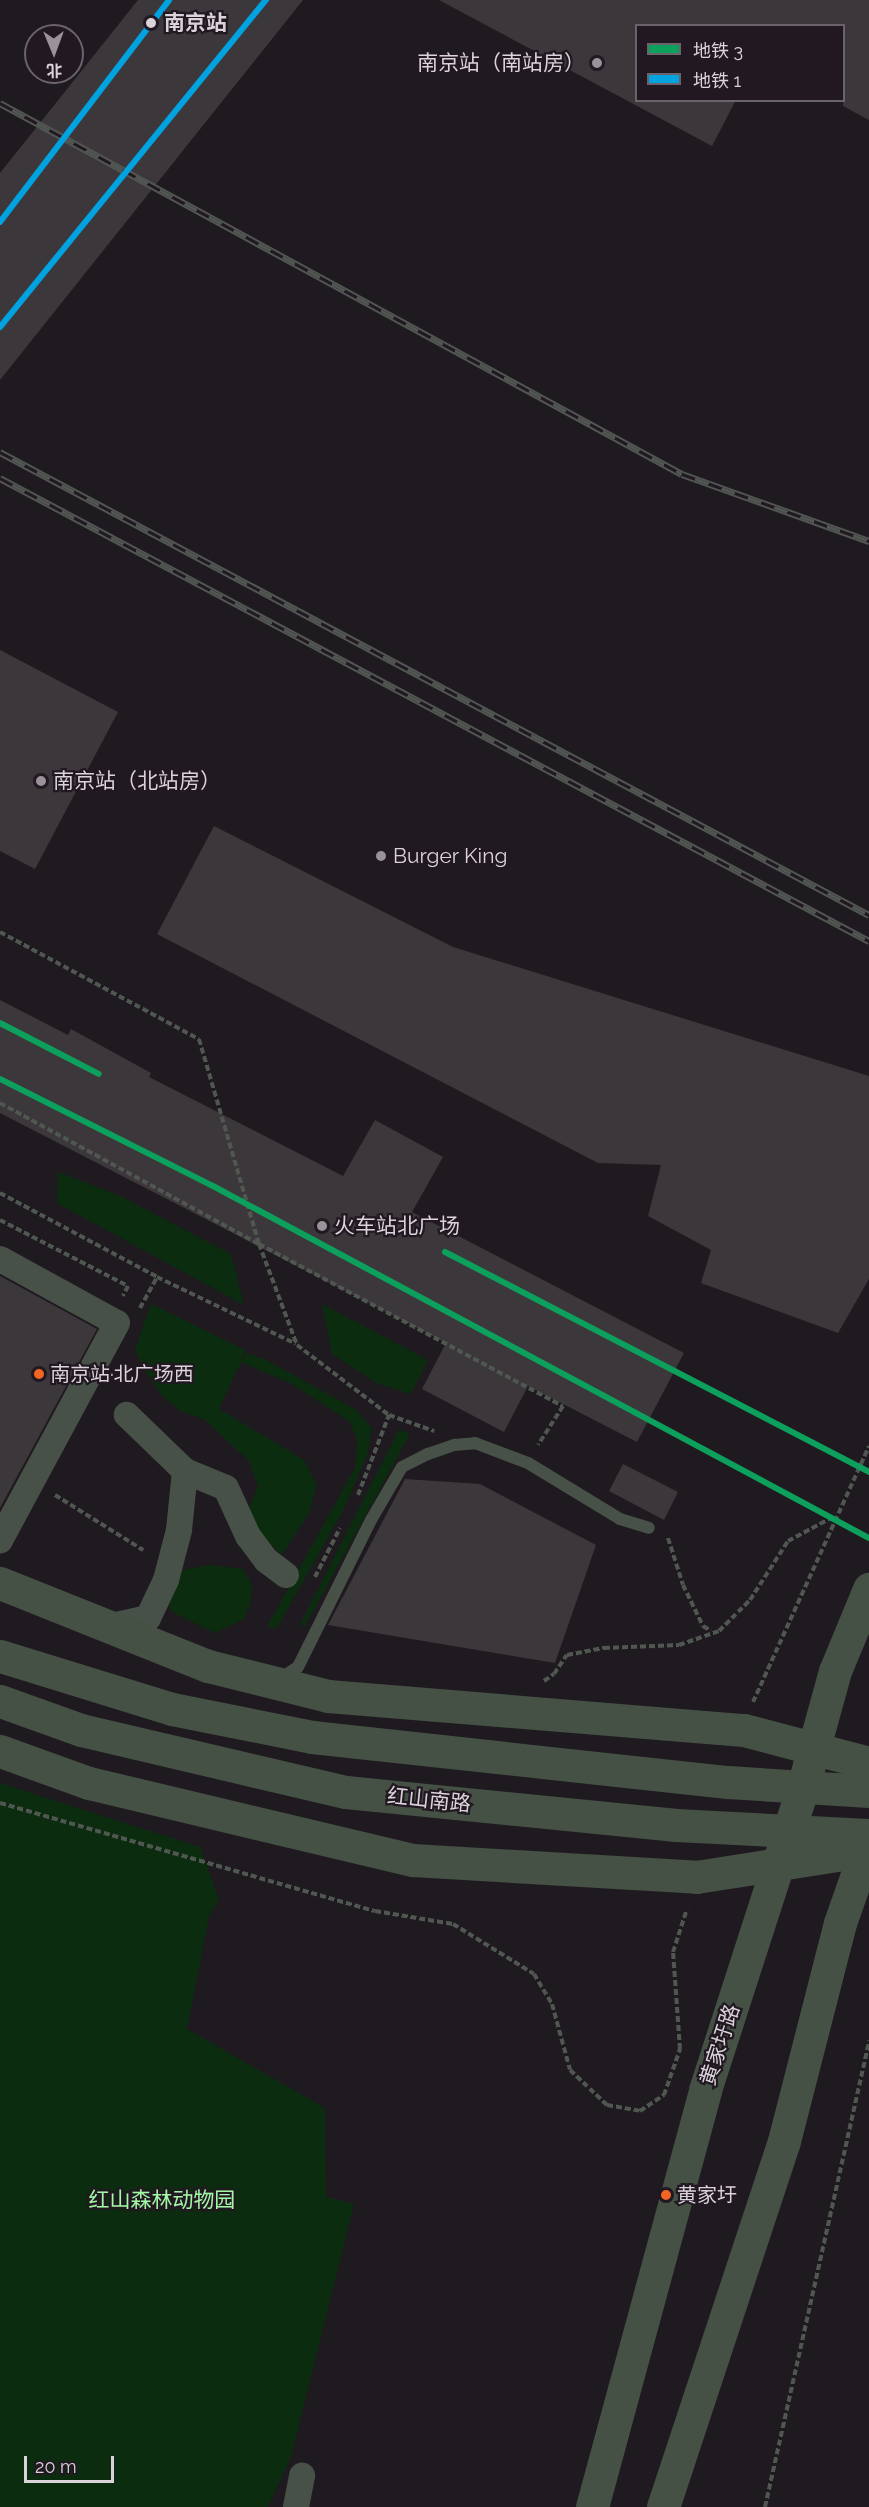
<!DOCTYPE html>
<html>
<head>
<meta charset="utf-8">
<style>
  body { margin:0 }
  #map { position:relative; width:869px; height:2507px; overflow:hidden; background:#1f1a20; font-family:Raleway,"Noto Sans SC",sans-serif }
  div>[style] { position:absolute }
  .green>* { inset:0; background:#0b2c0f }
  .building>* { inset:0; background:#3b373b }
  .path>* { height:4px; margin-top:-2px; transform-origin:0; background:repeating-linear-gradient(90deg,#505650 0 6px,transparent 0 9px) }
  .lane>* { height:12px; margin:-6px; padding:0 6px; transform-origin:6px; border-radius:6px; background:#485148 }
  .street>* { height:26px; margin:-13px; padding:0 13px; transform-origin:13px; border-radius:13px; background:#485148 }
  .secondary>* { height:33px; margin:-16.5px; padding:0 16.5px; transform-origin:16.5px; border-radius:16.5px; background:#455145 }
  .rail>* { height:7px; margin-top:-3.5px; transform-origin:0; background:repeating-linear-gradient(90deg,#211822 0 14px,#515652 0 28px); box-sizing:border-box; border-block:2px solid #515652 }
  .metro-1>* { height:6px; margin:-3px; padding:0 3px; transform-origin:3px; border-radius:3px; background:#0da05c }
  .metro-2>* { height:6px; margin:-3px; padding:0 3px; transform-origin:3px; border-radius:3px; background:#00a2df }
  .dots>* { width:16px; height:16px; translate:-50% -50%; box-sizing:border-box; border:3px solid #211822; border-radius:50% }
  span { translate:-50% -50%; white-space:nowrap; text-align:center; line-height:1.15; -webkit-text-stroke:4.5px #211822; paint-order:stroke }
  .bus-label { font-size:20px; color:#dad3da }
  .left { translate:0 -50%; text-align:left }
  .stop-label { font-size:21px; color:#dad3da; font-weight:700 }
  .poi-label { font-size:21px; color:#dad3da }
  .right { translate:-100% -50%; text-align:right }
  .street-label { font-size:21px; color:#dad3da }
  .park-label { font-size:21px; color:#a2f9a3 }
  .legend { position:absolute; left:635px; top:24px; width:210px; height:78px; box-sizing:border-box; background:#211822; border:2px solid #6b636c; margin:0; padding:8px 10px; list-style:none; font-size:18px; color:#dad3da }
  .legend li { display:flex; align-items:center; gap:12px; height:30px }
  .legend b { width:30px; border:2px solid #6b636c }
  .north { position:absolute; left:24px; top:24px; width:60px; height:60px; box-sizing:border-box; background:#211822; border:2px solid #6b636c; border-radius:50%; rotate:179deg; font-size:16px; font-weight:700; line-height:24px; text-align:center; color:#dad3da }
  .north::after { content:''; display:block; margin:auto; width:21px; height:27px; background:#999299; clip-path:polygon(50% 0,100% 100%,50% 72%,0 100%) }
  .scale { position:absolute; left:24px; top:2456px; width:90px; height:27px; box-sizing:border-box; border:3px solid #dad3da; border-top:0; padding-left:8px; font-size:18px; line-height:21px; white-space:nowrap; color:#dad3da; -webkit-text-stroke:4px #211822; paint-order:stroke }
</style>
</head>
<body>
<div id="map">
  <div class="green">
    <div style="clip-path:polygon(58px 1172px,118px 1195px,231px 1254px,244px 1305px,57px 1203px)"></div>
    <div style="clip-path:polygon(151px 1304px,245px 1350px,242px 1361px,247px 1353px,266px 1360px,355px 1409px,372px 1428px,368px 1453px,344px 1509px,277px 1628px,268px 1627px,270px 1621px,355px 1468px,357px 1440px,350px 1422px,290px 1383px,241px 1362px,219px 1409px,304px 1460px,317px 1485px,309px 1513px,282px 1555px,259px 1532px,248px 1510px,258px 1487px,249px 1461px,205px 1420px,181px 1411px,162px 1396px,146px 1372px,135px 1350px)"></div>
    <div style="clip-path:polygon(322px 1304px,428px 1360px,411px 1394px,376px 1383px,332px 1354px)"></div>
    <div style="clip-path:polygon(399px 1429px,410px 1434px,304px 1628px,301px 1623px)"></div>
    <div style="clip-path:polygon(209px 1565px,243px 1569px,252px 1585px,251px 1601px,244px 1619px,215px 1633px,172px 1612px,163px 1598px,183px 1570px)"></div>
    <div style="clip-path:polygon(0 1783px,200px 1847px,219px 1899px,209px 1916px,187px 2029px,325px 2108px,326px 2197px,354px 2204px,291px 2457px,268px 2507px,0 2507px)"></div>
  </div>
  <div class="building">
    <div style="clip-path:polygon(138px 0,303px 0,0 380px,0 173px)"></div>
    <div style="clip-path:polygon(439px 0,869px 0,869px 120px,843px 106px,843px 26px,636px 26px,636px 100px,736px 100px,712px 146px)"></div>
    <div style="clip-path:polygon(0 650px,118px 712px,35px 869px,0 851px)"></div>
    <div style="clip-path:polygon(214px 826px,453px 947px,869px 1076px,869px 1279px,838px 1333px,701px 1283px,711px 1250px,648px 1216px,661px 1165px,598px 1163px,157px 934px)"></div>
    <div style="clip-path:polygon(0 1000px,68px 1035px,71px 1029px,151px 1073px,149px 1077px,343px 1176px,375px 1120px,443px 1157px,412px 1212px,684px 1353px,637px 1442px,528px 1386px,504px 1432px,422px 1389px,446px 1343px,0 1113px)"></div>
    <div style="clip-path:polygon(0 1276px,97px 1329px,0 1508px)"></div>
    <div style="clip-path:polygon(623px 1464px,678px 1492px,664px 1520px,609px 1491px)"></div>
    <div style="clip-path:polygon(405px 1479px,480px 1484px,596px 1545px,555px 1663px,328px 1625px)"></div>
  </div>
  <div class="path">
    <div style="left:0;top:932px;width:226px;rotate:28.3deg"></div>
    <div style="left:199px;top:1039px;width:214px;rotate:73.7deg"></div>
    <div style="left:259px;top:1244px;width:344px;rotate:28.1deg"></div>
    <div style="left:563px;top:1406px;width:46px;rotate:122.7deg"></div>
    <div style="left:0;top:1103px;width:295px;rotate:28.6deg"></div>
    <div style="left:259px;top:1244px;width:108px;rotate:69.4deg"></div>
    <div style="left:297px;top:1345px;width:116px;rotate:37.3deg"></div>
    <div style="left:389px;top:1415px;width:48px;rotate:19.6deg"></div>
    <div style="left:0;top:1193px;width:178px;rotate:28.1deg"></div>
    <div style="left:157px;top:1277px;width:154px;rotate:25.7deg"></div>
    <div style="left:0;top:1220px;width:144px;rotate:27.3deg"></div>
    <div style="left:128px;top:1286px;width:11px;rotate:117deg"></div>
    <div style="left:140px;top:1308px;width:35px;rotate:-61deg"></div>
    <div style="left:55px;top:1495px;width:104px;rotate:32deg"></div>
    <div style="left:358px;top:1495px;width:86px;rotate:-68.8deg"></div>
    <div style="left:668px;top:1538px;width:49px;rotate:72.3deg"></div>
    <div style="left:683px;top:1585px;width:46px;rotate:64deg"></div>
    <div style="left:703px;top:1626px;width:9px;rotate:32deg"></div>
    <div style="left:315px;top:1577px;width:55px;rotate:-63deg"></div>
    <div style="left:544px;top:1681px;width:12px;rotate:-35deg"></div>
    <div style="left:554px;top:1674px;width:23px;rotate:-56deg"></div>
    <div style="left:567px;top:1655px;width:38px;rotate:-11deg"></div>
    <div style="left:604px;top:1648px;width:75px;rotate:-2.3deg"></div>
    <div style="left:679px;top:1645px;width:42px;rotate:-19.3deg"></div>
    <div style="left:719px;top:1631px;width:44px;rotate:-45deg"></div>
    <div style="left:750px;top:1600px;width:70px;rotate:-57.2deg"></div>
    <div style="left:788px;top:1541px;width:51px;rotate:-28.1deg"></div>
    <div style="left:753px;top:1702px;width:281px;rotate:-65.6deg"></div>
    <div style="left:0;top:1803px;width:390px;rotate:16.1deg"></div>
    <div style="left:375px;top:1911px;width:79px;rotate:9.5deg"></div>
    <div style="left:453px;top:1924px;width:95px;rotate:31.7deg"></div>
    <div style="left:534px;top:1974px;width:35px;rotate:59deg"></div>
    <div style="left:552px;top:2004px;width:68px;rotate:74.7deg"></div>
    <div style="left:570px;top:2070px;width:51px;rotate:43.4deg"></div>
    <div style="left:607px;top:2105px;width:34px;rotate:10deg"></div>
    <div style="left:640px;top:2111px;width:29px;rotate:-34deg"></div>
    <div style="left:664px;top:2095px;width:49px;rotate:-70.8deg"></div>
    <div style="left:680px;top:2049px;width:97px;rotate:-94.1deg"></div>
    <div style="left:673px;top:1952px;width:45px;rotate:-72deg"></div>
    <div style="left:765px;top:2507px;width:478px;rotate:-77.4deg"></div>
  </div>
  <div class="lane">
    <div style="left:281px;top:1678px;width:20px;rotate:-33deg"></div>
    <div style="left:298px;top:1667px;width:164px;rotate:-63.6deg"></div>
    <div style="left:371px;top:1520px;width:61px;rotate:-59.7deg"></div>
    <div style="left:402px;top:1467px;width:29px;rotate:-27deg"></div>
    <div style="left:428px;top:1454px;width:28px;rotate:-19deg"></div>
    <div style="left:454px;top:1445px;width:21px;rotate:-5deg"></div>
    <div style="left:475px;top:1443px;width:57px;rotate:20.7deg"></div>
    <div style="left:528px;top:1463px;width:108px;rotate:31.3deg"></div>
    <div style="left:620px;top:1519px;width:30px;rotate:17deg"></div>
  </div>
  <div class="street">
    <div style="left:0;top:1259px;width:133px;rotate:28.7deg"></div>
    <div style="left:117px;top:1323px;width:247px;rotate:118.3deg"></div>
    <div style="left:185px;top:1471px;width:44px;rotate:22.5deg"></div>
    <div style="left:226px;top:1488px;width:53px;rotate:65.4deg"></div>
    <div style="left:248px;top:1536px;width:30px;rotate:53deg"></div>
    <div style="left:266px;top:1560px;width:25px;rotate:37deg"></div>
    <div style="left:107px;top:1627px;width:42px;rotate:-12.4deg"></div>
    <div style="left:148px;top:1618px;width:42px;rotate:-64.7deg"></div>
    <div style="left:166px;top:1580px;width:52px;rotate:-75.4deg"></div>
    <div style="left:179px;top:1530px;width:59px;rotate:-84.2deg"></div>
    <div style="left:185px;top:1471px;width:81px;rotate:-136deg"></div>
    <div style="left:296px;top:2507px;width:32px;rotate:-79deg"></div>
  </div>
  <div class="secondary">
    <div style="left:0;top:1583px;width:224px;rotate:21.8deg"></div>
    <div style="left:208px;top:1666px;width:124px;rotate:14deg"></div>
    <div style="left:328px;top:1696px;width:417px;rotate:4.7deg"></div>
    <div style="left:744px;top:1730px;width:129px;rotate:14.8deg"></div>
    <div style="left:0;top:1656px;width:180px;rotate:17.1deg"></div>
    <div style="left:172px;top:1709px;width:143px;rotate:11.3deg"></div>
    <div style="left:312px;top:1737px;width:418px;rotate:6.2deg"></div>
    <div style="left:728px;top:1782px;width:141px;rotate:3.7deg"></div>
    <div style="left:0;top:1701px;width:86px;rotate:19.7deg"></div>
    <div style="left:81px;top:1730px;width:272px;rotate:13.2deg"></div>
    <div style="left:346px;top:1792px;width:332px;rotate:5.7deg"></div>
    <div style="left:676px;top:1825px;width:193px;rotate:3deg"></div>
    <div style="left:0;top:1751px;width:95px;rotate:19.8deg"></div>
    <div style="left:89px;top:1783px;width:333px;rotate:13.4deg"></div>
    <div style="left:413px;top:1860px;width:284px;rotate:3.4deg"></div>
    <div style="left:696px;top:1877px;width:175px;rotate:-8.9deg"></div>
    <div style="left:592px;top:2507px;width:432px;rotate:-74.8deg"></div>
    <div style="left:705px;top:2090px;width:318px;rotate:-72.1deg"></div>
    <div style="left:803px;top:1787px;width:120px;rotate:-74.6deg"></div>
    <div style="left:835px;top:1671px;width:89px;rotate:-67.5deg"></div>
    <div style="left:663px;top:2507px;width:385px;rotate:-71.7deg"></div>
    <div style="left:784px;top:2141px;width:225px;rotate:-75.6deg"></div>
    <div style="left:840px;top:1923px;width:88px;rotate:-70.7deg"></div>
  </div>
  <div class="rail">
    <div style="left:0;top:103px;width:776px;rotate:28.55deg"></div>
    <div style="left:682px;top:474px;width:199px;rotate:19.7deg"></div>
    <div style="left:0;top:452px;width:985px;rotate:28.05deg"></div>
    <div style="left:0;top:478px;width:985px;rotate:28.05deg"></div>
  </div>
  <div class="metro-1">
    <div style="left:0;top:1023px;width:111px;rotate:27.3deg"></div>
    <div style="left:0;top:1079px;width:238px;rotate:26.7deg"></div>
    <div style="left:213px;top:1186px;width:744px;rotate:28.22deg"></div>
    <div style="left:445px;top:1252px;width:478px;rotate:27.4deg"></div>
  </div>
  <div class="metro-2">
    <div style="left:0;top:222px;width:279px;rotate:-52.7deg"></div>
    <div style="left:0;top:327px;width:422px;rotate:-50.9deg"></div>
  </div>
  <div class="dots">
    <div style="left:151px;top:23px;background:#dad3da"></div>
    <div style="left:597px;top:63px;background:#999299"></div>
    <div style="left:41px;top:781px;background:#999299"></div>
    <div style="left:381px;top:856px;background:#999299"></div>
    <div style="left:322px;top:1226px;background:#999299"></div>
    <div style="left:39px;top:1374px;background:#f26522"></div>
    <div style="left:666px;top:2195px;background:#f26522"></div>
  </div>
  <div class="bus-label">
    <span class="left" style="left:50px;top:1374px">南京站·北广场西</span>
    <span class="left" style="left:677px;top:2195px">黄家圩</span>
  </div>
  <div class="stop-label">
    <span class="left" style="left:164px;top:23px">南京站</span>
  </div>
  <div class="poi-label">
    <span class="right" style="left:585px;top:63px">南京站（南站房）</span>
    <span class="left" style="left:53px;top:781px">南京站（北站房）</span>
    <span class="left" style="left:393px;top:856px">Burger King</span>
    <span class="left" style="left:334px;top:1226px">火车站北广场</span>
  </div>
  <div class="street-label">
    <span style="left:429px;top:1800px;rotate:6deg">红山南路</span>
    <span style="left:720px;top:2045px;rotate:-72deg">黄家圩路</span>
  </div>
  <div class="park-label">
    <span style="left:162px;top:2200px">红山森林动物园</span>
  </div>
  <ul class="legend">
  <li><b style="height:8px;background:#0da05c"></b>地铁 3</li>
  <li><b style="height:8px;background:#00a2df"></b>地铁 1</li>
  </ul>
  <div class="north">北</div>
  <div class="scale">20 m</div>
</div>
</body>
</html>
